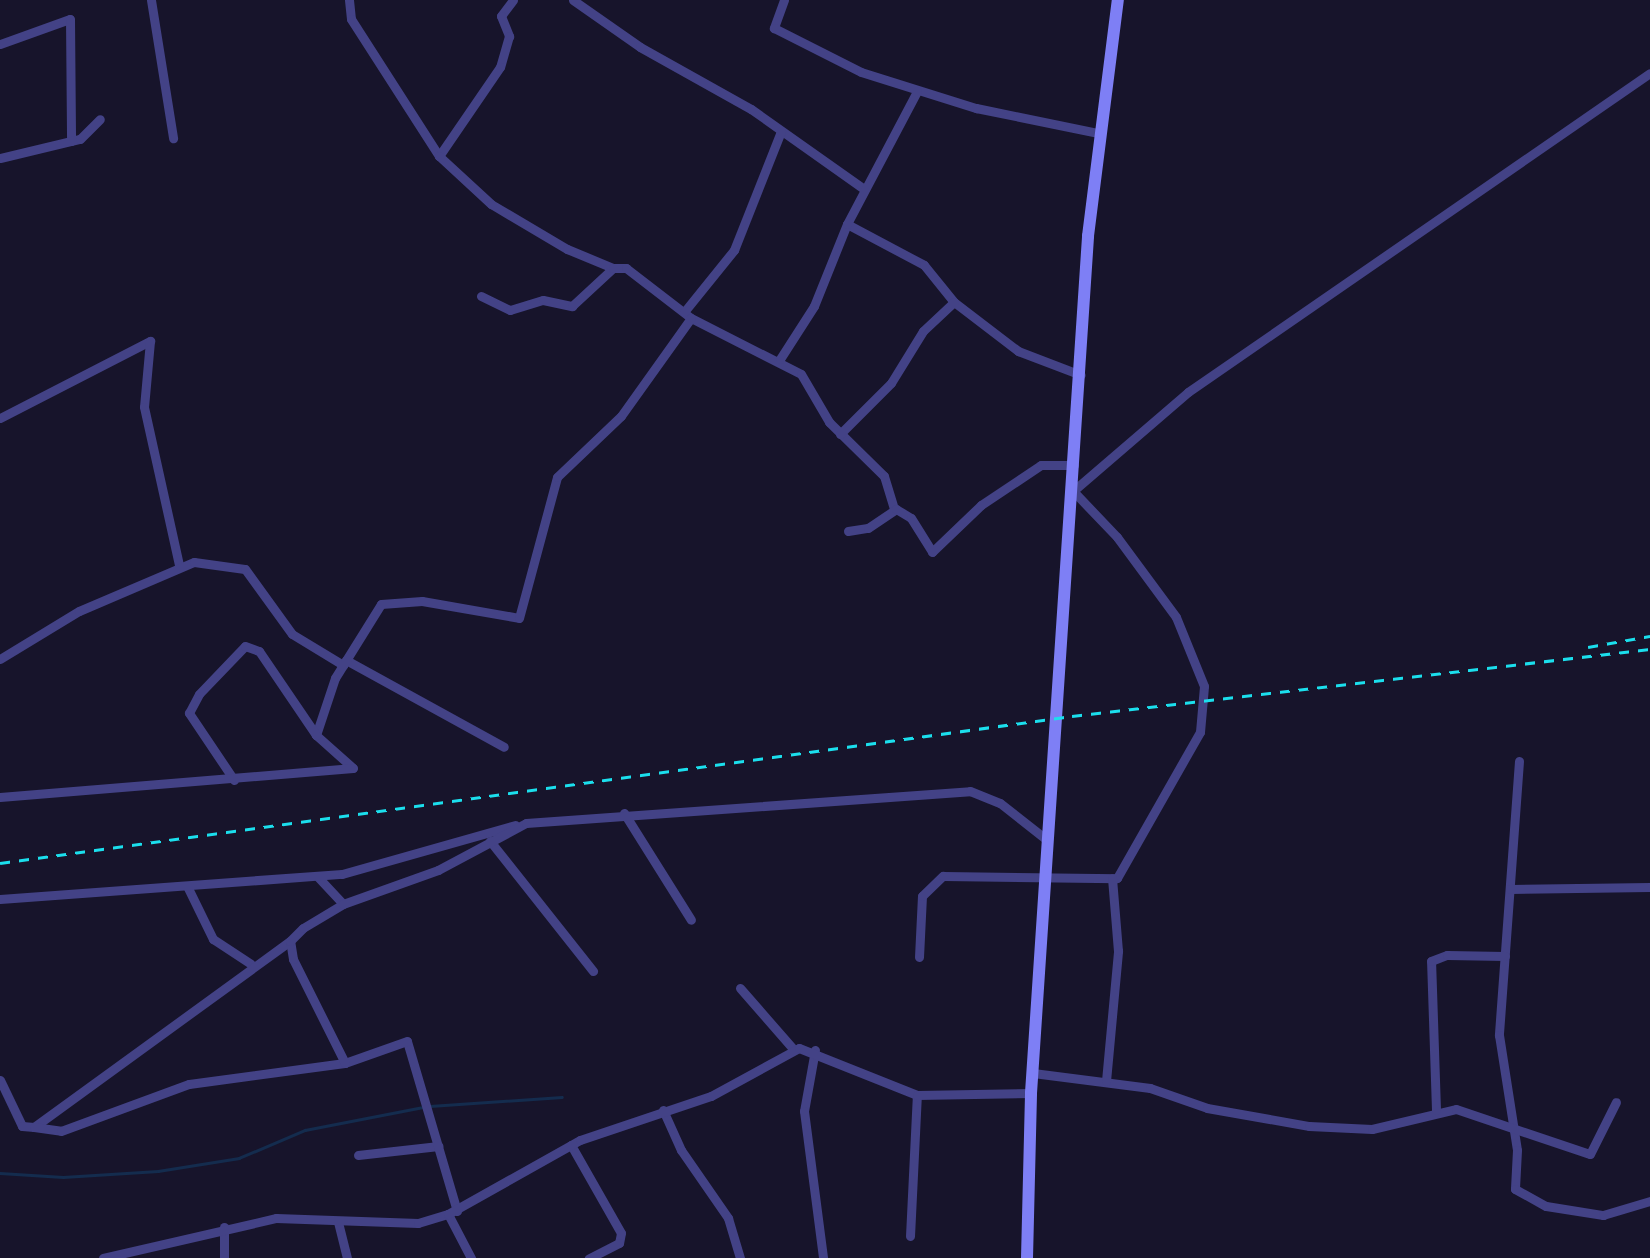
<!DOCTYPE html>
<html>
<head>
<meta charset="utf-8">
<style>
  body { margin:0 }
  #map { position:relative; width:1650px; height:1258px; overflow:hidden; background:#17142b; font-family:Raleway,sans-serif }
  div>[style] { position:absolute }
  .stream>* { height:2.5px; margin:-1.25px; padding:0 1.25px; transform-origin:1.25px; border-radius:1.25px; background:#142c4e }
  .minor>* { height:9px; margin:-4.5px; padding:0 4.5px; transform-origin:4.5px; border-radius:4.5px; background:#434286 }
  .secondary>* { height:12px; margin:-6px; padding:0 6px; transform-origin:6px; border-radius:6px; background:#7e7ff5 }
  .rail>* { height:2.5px; margin-top:-1.25px; transform-origin:0; background:repeating-linear-gradient(90deg,#1bdfed 0 10px,transparent 0 19px) }
  span { translate:-50% -50%; white-space:nowrap; text-align:center; line-height:1.15; -webkit-text-stroke:5px #17142b; paint-order:stroke }
</style>
</head>
<body>
<div id="map">
  <div class="stream">
    <div style="left:430px;top:1106px;width:132px;rotate:-3.9deg"></div>
    <div style="left:0;top:1173px;width:63px;rotate:3.6deg"></div>
    <div style="left:63px;top:1177px;width:95px;rotate:-3.6deg"></div>
    <div style="left:158px;top:1171px;width:82px;rotate:-9.1deg"></div>
    <div style="left:239px;top:1158px;width:72px;rotate:-23deg"></div>
    <div style="left:305px;top:1130px;width:120px;rotate:-11deg"></div>
  </div>
  <div class="minor">
    <div style="left:151px;top:0;width:140px;rotate:80.9deg"></div>
    <div style="left:349px;top:0;width:19px;rotate:84deg"></div>
    <div style="left:351px;top:19px;width:163px;rotate:57.3deg"></div>
    <div style="left:513px;top:0;width:20px;rotate:127deg"></div>
    <div style="left:501px;top:16px;width:22px;rotate:68deg"></div>
    <div style="left:509px;top:36px;width:32px;rotate:106deg"></div>
    <div style="left:500px;top:67px;width:108px;rotate:124.4deg"></div>
    <div style="left:439px;top:156px;width:71px;rotate:42.7deg"></div>
    <div style="left:491px;top:204px;width:88px;rotate:30.6deg"></div>
    <div style="left:567px;top:249px;width:50px;rotate:22.4deg"></div>
    <div style="left:573px;top:0;width:82px;rotate:35deg"></div>
    <div style="left:640px;top:47px;width:127px;rotate:29.2deg"></div>
    <div style="left:751px;top:109px;width:138px;rotate:35.3deg"></div>
    <div style="left:784px;top:0;width:30px;rotate:110deg"></div>
    <div style="left:774px;top:28px;width:97px;rotate:26.8deg"></div>
    <div style="left:861px;top:72px;width:121px;rotate:17.4deg"></div>
    <div style="left:976px;top:108px;width:125px;rotate:11.6deg"></div>
    <div style="left:0;top:44px;width:74px;rotate:-19.7deg"></div>
    <div style="left:70px;top:19px;width:122px;rotate:89.5deg"></div>
    <div style="left:0;top:158px;width:82px;rotate:-13.4deg"></div>
    <div style="left:80px;top:139px;width:28px;rotate:-45deg"></div>
    <div style="left:847px;top:224px;width:87px;rotate:28deg"></div>
    <div style="left:924px;top:265px;width:48px;rotate:51deg"></div>
    <div style="left:954px;top:302px;width:81px;rotate:37.4deg"></div>
    <div style="left:1018px;top:351px;width:67px;rotate:20.9deg"></div>
    <div style="left:481px;top:296px;width:32px;rotate:26deg"></div>
    <div style="left:510px;top:310px;width:34px;rotate:-17deg"></div>
    <div style="left:543px;top:300px;width:30px;rotate:12deg"></div>
    <div style="left:572px;top:306px;width:56px;rotate:-42.8deg"></div>
    <div style="left:613px;top:268px;width:13px"></div>
    <div style="left:626px;top:268px;width:82px;rotate:37.6deg"></div>
    <div style="left:691px;top:318px;width:123px;rotate:27deg"></div>
    <div style="left:801px;top:374px;width:56px;rotate:59.7deg"></div>
    <div style="left:829px;top:422px;width:77px;rotate:44.5deg"></div>
    <div style="left:884px;top:476px;width:34px;rotate:73deg"></div>
    <div style="left:684px;top:312px;width:80px;rotate:-51.1deg"></div>
    <div style="left:734px;top:250px;width:128px;rotate:-68.4deg"></div>
    <div style="left:780px;top:359px;width:63px;rotate:-57.3deg"></div>
    <div style="left:814px;top:306px;width:88px;rotate:-68.1deg"></div>
    <div style="left:847px;top:224px;width:150px;rotate:-62.2deg"></div>
    <div style="left:0;top:418px;width:169px;rotate:-27.2deg"></div>
    <div style="left:150px;top:341px;width:66px;rotate:95.2deg"></div>
    <div style="left:144px;top:407px;width:162px;rotate:77.5deg"></div>
    <div style="left:840px;top:434px;width:72px;rotate:-45deg"></div>
    <div style="left:891px;top:383px;width:61px;rotate:-58.4deg"></div>
    <div style="left:923px;top:331px;width:42px;rotate:-43.1deg"></div>
    <div style="left:848px;top:531px;width:20px;rotate:-9deg"></div>
    <div style="left:868px;top:528px;width:34px;rotate:-34deg"></div>
    <div style="left:896px;top:509px;width:17px;rotate:31deg"></div>
    <div style="left:911px;top:518px;width:40px;rotate:58deg"></div>
    <div style="left:932px;top:552px;width:68px;rotate:-43.8deg"></div>
    <div style="left:981px;top:505px;width:72px;rotate:-33.7deg"></div>
    <div style="left:1041px;top:465px;width:33px"></div>
    <div style="left:0;top:659px;width:92px;rotate:-31.3deg"></div>
    <div style="left:79px;top:611px;width:125px;rotate:-23.1deg"></div>
    <div style="left:194px;top:562px;width:51px;rotate:7.8deg"></div>
    <div style="left:245px;top:569px;width:80px;rotate:54.1deg"></div>
    <div style="left:292px;top:634px;width:60px;rotate:31.3deg"></div>
    <div style="left:346px;top:660px;width:180px;rotate:28.8deg"></div>
    <div style="left:1519px;top:761px;width:275px;rotate:94.2deg"></div>
    <div style="left:1499px;top:1035px;width:116px;rotate:81.1deg"></div>
    <div style="left:1517px;top:1150px;width:39px;rotate:93deg"></div>
    <div style="left:1515px;top:1189px;width:35px;rotate:29deg"></div>
    <div style="left:1546px;top:1206px;width:58px;rotate:9deg"></div>
    <div style="left:1603px;top:1215px;width:49px;rotate:-16.6deg"></div>
    <div style="left:353px;top:768px;width:50px;rotate:-138.3deg"></div>
    <div style="left:316px;top:735px;width:60px;rotate:-71.6deg"></div>
    <div style="left:335px;top:678px;width:87px;rotate:-58.1deg"></div>
    <div style="left:381px;top:604px;width:41px;rotate:-4.2deg"></div>
    <div style="left:422px;top:601px;width:98px;rotate:9.9deg"></div>
    <div style="left:519px;top:618px;width:146px;rotate:-74.9deg"></div>
    <div style="left:557px;top:477px;width:88px;rotate:-43.6deg"></div>
    <div style="left:621px;top:416px;width:120px;rotate:-54.5deg"></div>
    <div style="left:234px;top:780px;width:81px;rotate:-123.9deg"></div>
    <div style="left:189px;top:713px;width:21px;rotate:-62deg"></div>
    <div style="left:199px;top:694px;width:66px;rotate:-46.2deg"></div>
    <div style="left:245px;top:646px;width:15px;rotate:20deg"></div>
    <div style="left:259px;top:651px;width:102px;rotate:55.8deg"></div>
    <div style="left:0;top:797px;width:354px;rotate:-4.7deg"></div>
    <div style="left:624px;top:813px;width:126px;rotate:57.9deg"></div>
    <div style="left:490px;top:841px;width:166px;rotate:51.6deg"></div>
    <div style="left:317px;top:876px;width:38px;rotate:47deg"></div>
    <div style="left:188px;top:888px;width:57px;rotate:63.9deg"></div>
    <div style="left:213px;top:939px;width:45px;rotate:33.3deg"></div>
    <div style="left:1510px;top:889px;width:140px;rotate:-0.8deg"></div>
    <div style="left:0;top:899px;width:343px;rotate:-4.2deg"></div>
    <div style="left:342px;top:874px;width:180px;rotate:-15.8deg"></div>
    <div style="left:919px;top:957px;width:61px;rotate:-87.2deg"></div>
    <div style="left:922px;top:896px;width:29px;rotate:-44deg"></div>
    <div style="left:943px;top:876px;width:174px;rotate:0.7deg"></div>
    <div style="left:1117px;top:878px;width:168px;rotate:-60.4deg"></div>
    <div style="left:1200px;top:732px;width:46px;rotate:-85deg"></div>
    <div style="left:1204px;top:686px;width:74px;rotate:-112.1deg"></div>
    <div style="left:1176px;top:617px;width:99px;rotate:-126.4deg"></div>
    <div style="left:1117px;top:537px;width:64px;rotate:-133.7deg"></div>
    <div style="left:1073px;top:491px;width:152px;rotate:-40.7deg"></div>
    <div style="left:1188px;top:392px;width:561px;rotate:-34.62deg"></div>
    <div style="left:740px;top:988px;width:82px;rotate:48.9deg"></div>
    <div style="left:815px;top:1050px;width:62px;rotate:100.2deg"></div>
    <div style="left:804px;top:1111px;width:148px;rotate:82.6deg"></div>
    <div style="left:1033px;top:1073px;width:118px;rotate:7.3deg"></div>
    <div style="left:1150px;top:1088px;width:60px;rotate:19.3deg"></div>
    <div style="left:1207px;top:1108px;width:104px;rotate:10deg"></div>
    <div style="left:1309px;top:1126px;width:63px;rotate:2.7deg"></div>
    <div style="left:1372px;top:1129px;width:86px;rotate:-13.4deg"></div>
    <div style="left:1456px;top:1109px;width:141px;rotate:18.6deg"></div>
    <div style="left:1590px;top:1154px;width:58px;rotate:-63.4deg"></div>
    <div style="left:0;top:1080px;width:51px;rotate:64.4deg"></div>
    <div style="left:22px;top:1126px;width:12px;rotate:5deg"></div>
    <div style="left:34px;top:1127px;width:316px;rotate:-36deg"></div>
    <div style="left:1106px;top:1081px;width:131px;rotate:-84.7deg"></div>
    <div style="left:1118px;top:951px;width:73px;rotate:-94.7deg"></div>
    <div style="left:663px;top:1110px;width:44px;rotate:65.8deg"></div>
    <div style="left:681px;top:1150px;width:83px;rotate:55.3deg"></div>
    <div style="left:728px;top:1218px;width:42px;rotate:73.3deg"></div>
    <div style="left:1436px;top:1110px;width:149px;rotate:-91.9deg"></div>
    <div style="left:1431px;top:961px;width:17px;rotate:-21deg"></div>
    <div style="left:1447px;top:955px;width:58px;rotate:1deg"></div>
    <div style="left:34px;top:1127px;width:27px;rotate:8deg"></div>
    <div style="left:61px;top:1131px;width:136px;rotate:-20.2deg"></div>
    <div style="left:189px;top:1084px;width:157px;rotate:-7.7deg"></div>
    <div style="left:571px;top:1145px;width:101px;rotate:60.4deg"></div>
    <div style="left:621px;top:1233px;width:10px;rotate:101deg"></div>
    <div style="left:619px;top:1243px;width:34px;rotate:153deg"></div>
    <div style="left:358px;top:1155px;width:81px;rotate:-6.4deg"></div>
    <div style="left:457px;top:1211px;width:177px;rotate:-106.4deg"></div>
    <div style="left:407px;top:1041px;width:66px;rotate:160.5deg"></div>
    <div style="left:345px;top:1063px;width:116px;rotate:-116.6deg"></div>
    <div style="left:293px;top:959px;width:18px;rotate:-99deg"></div>
    <div style="left:290px;top:941px;width:18px;rotate:-45deg"></div>
    <div style="left:303px;top:928px;width:47px;rotate:-31deg"></div>
    <div style="left:343px;top:904px;width:101px;rotate:-19.7deg"></div>
    <div style="left:438px;top:870px;width:100px;rotate:-28.1deg"></div>
    <div style="left:526px;top:823px;width:445px;rotate:-4.1deg"></div>
    <div style="left:970px;top:791px;width:32px;rotate:22deg"></div>
    <div style="left:1000px;top:803px;width:60px;rotate:38.2deg"></div>
    <div style="left:448px;top:1214px;width:50px;rotate:62.4deg"></div>
    <div style="left:338px;top:1222px;width:37px;rotate:76deg"></div>
    <div style="left:224px;top:1227px;width:31px;rotate:90deg"></div>
    <div style="left:910px;top:1236px;width:141px;rotate:-87.2deg"></div>
    <div style="left:103px;top:1258px;width:178px;rotate:-13deg"></div>
    <div style="left:276px;top:1218px;width:142px;rotate:2deg"></div>
    <div style="left:418px;top:1223px;width:31px;rotate:-17deg"></div>
    <div style="left:448px;top:1214px;width:151px;rotate:-29.3deg"></div>
    <div style="left:580px;top:1140px;width:138px;rotate:-18.6deg"></div>
    <div style="left:711px;top:1096px;width:100px;rotate:-28.6deg"></div>
    <div style="left:799px;top:1048px;width:127px;rotate:21.7deg"></div>
    <div style="left:917px;top:1095px;width:114px;rotate:-1deg"></div>
  </div>
  <div class="secondary">
    <div style="left:1027px;top:1258px;width:165px;rotate:-88.6deg"></div>
    <div style="left:1031px;top:1093px;width:859px;rotate:-86.19deg"></div>
    <div style="left:1088px;top:236px;width:238px;rotate:-82.8deg"></div>
  </div>
  <div class="rail">
    <div style="left:1588px;top:647px;width:63px;rotate:-10.1deg"></div>
    <div style="left:0;top:863px;width:1082px;rotate:-7.81deg"></div>
    <div style="left:1072px;top:716px;width:582px;rotate:-6.61deg"></div>
  </div>
</div>
</body>
</html>
